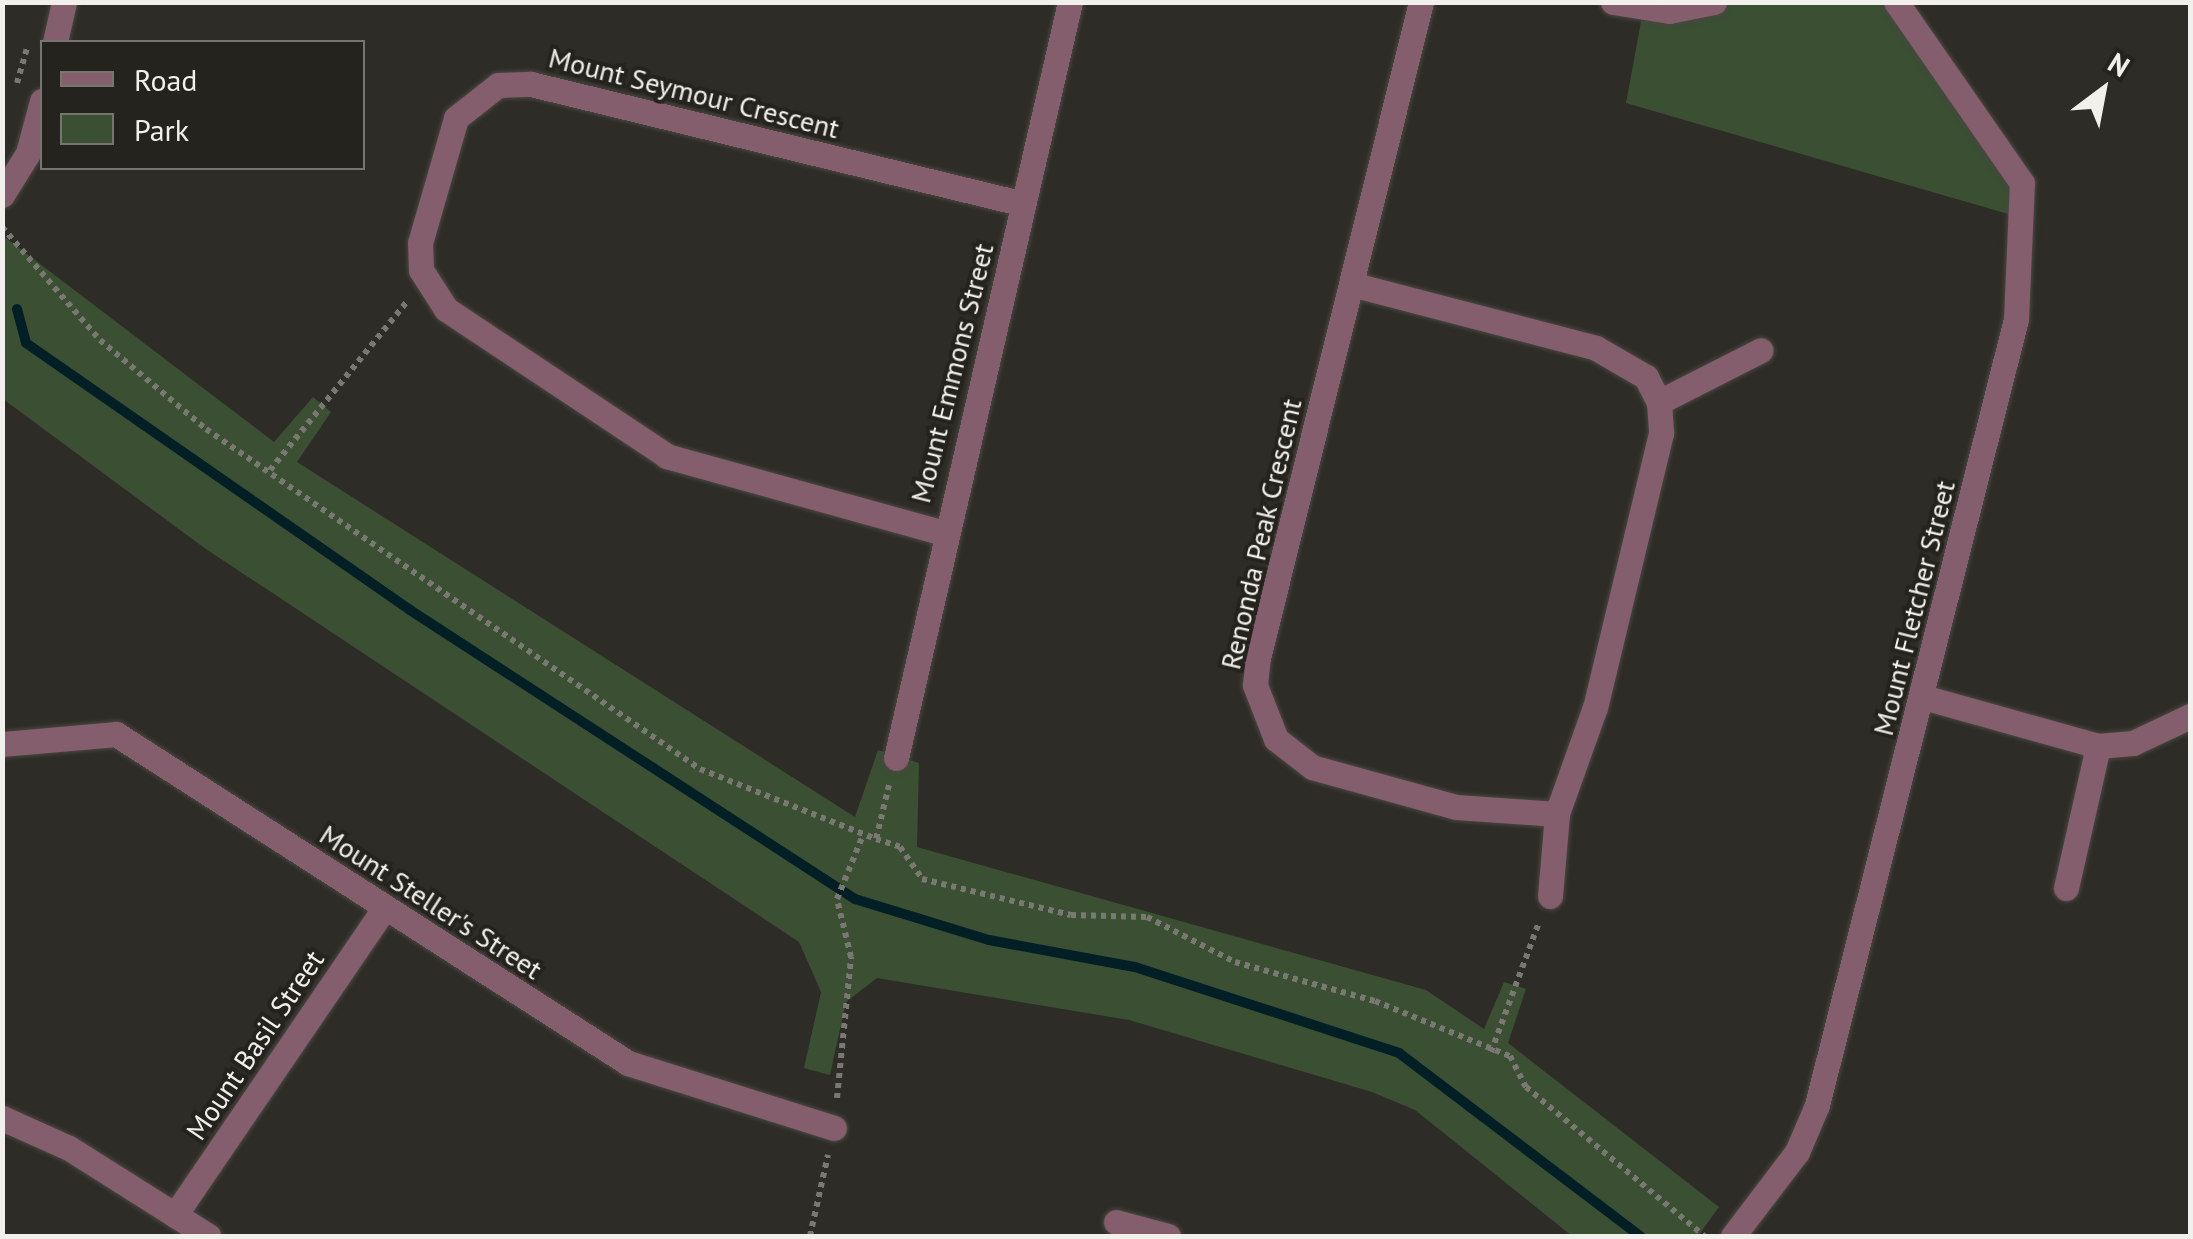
<!DOCTYPE html>
<html>
<head>
<meta charset="utf-8">
<style>
  body { margin:0 }
  #map { position:relative; width:2193px; height:1239px; overflow:hidden; background:#2e2c26; font-family:"PT Sans",sans-serif }
  div>[style] { position:absolute }
  .green>* { inset:0; background:#3b4f33 }
  .stream>* { height:10px; margin:-5px; padding:0 5px; transform-origin:5px; border-radius:5px; background:#031f26 }
  .path>* { height:6px; margin-top:-3px; transform-origin:0; background:repeating-linear-gradient(90deg,#797872 0 5px,transparent 0 10px) }
  .roads { filter:drop-shadow(0 0 2px #494742) drop-shadow(0 0 2px #494742) }
  .minor>* { height:25px; margin:-12.5px; padding:0 12.5px; transform-origin:12.5px; border-radius:12.5px; background:#845e6d }
  span { translate:-50% -50%; white-space:nowrap; text-align:center; line-height:1.15; -webkit-text-stroke:8px #24231d; paint-order:stroke }
  .street-label { font-size:28px; color:#f1f0ec }
  .frame { position:absolute; inset:0; border:5px solid #f1f0ec; pointer-events:none }
  .legend { position:absolute; left:40px; top:40px; width:325px; height:130px; box-sizing:border-box; background:#24231d; border:2px solid #767570; margin:0; padding:12px 18px; list-style:none; font-size:30px; color:#f1f0ec }
  .legend li { display:flex; align-items:center; gap:20px; height:50px }
  .legend b { width:50px; border:2px solid #767570 }
  .north { position:absolute; left:2053px; top:40px; width:100px; height:100px; -webkit-text-stroke:8px #24231d; paint-order:stroke; rotate:32deg; font-size:28px; font-weight:700; line-height:40px; text-align:center; color:#f1f0ec }
  .north::after { content:''; display:block; margin:auto; width:35px; height:45px; background:#f1f0ec; clip-path:polygon(50% 0,100% 100%,50% 72%,0 100%) }
</style>
</head>
<body>
<div id="map">
  <div class="green">
    <div style="clip-path:polygon(1668px 3px,1885px 3px,2027px 186px,2022px 218px,1626px 103px,1642px 16px)"></div>
    <div style="clip-path:polygon(2px 235px,274px 442px,313px 397px,331px 412px,297px 462px,855px 817px,878px 750px,919px 763px,917px 847px,1426px 990px,1484px 1029px,1504px 982px,1526px 989px,1508px 1043px,1719px 1207px,1698px 1236px,1572px 1236px,1415px 1110px,1372px 1092px,1129px 1020px,877px 978px,846px 1002px,830px 1075px,804px 1068px,821px 992px,799px 942px,203px 547px,3px 399px)"></div>
  </div>
  <div class="stream">
    <div style="left:17px;top:309px;width:35px;rotate:75deg"></div>
    <div style="left:26px;top:343px;width:468px;rotate:34.8deg"></div>
    <div style="left:410px;top:610px;width:531px;rotate:33deg"></div>
    <div style="left:855px;top:899px;width:140px;rotate:17deg"></div>
    <div style="left:989px;top:940px;width:148px;rotate:10.5deg"></div>
    <div style="left:1135px;top:967px;width:278px;rotate:18deg"></div>
    <div style="left:1399px;top:1053px;width:303px;rotate:37.2deg"></div>
  </div>
  <div class="path">
    <div style="left:17px;top:83px;width:37px;rotate:-74deg"></div>
    <div style="left:2px;top:227px;width:150px;rotate:49.1deg"></div>
    <div style="left:100px;top:340px;width:138px;rotate:40deg"></div>
    <div style="left:206px;top:429px;width:600px;rotate:34.54deg"></div>
    <div style="left:700px;top:769px;width:189px;rotate:21.7deg"></div>
    <div style="left:270px;top:470px;width:219px;rotate:-50.9deg"></div>
    <div style="left:889px;top:785px;width:56px;rotate:103.5deg"></div>
    <div style="left:876px;top:839px;width:25px;rotate:18deg"></div>
    <div style="left:900px;top:847px;width:39px;rotate:55deg"></div>
    <div style="left:922px;top:879px;width:153px;rotate:13.6deg"></div>
    <div style="left:1071px;top:915px;width:76px;rotate:1.5deg"></div>
    <div style="left:1147px;top:917px;width:99px;rotate:27.1deg"></div>
    <div style="left:1235px;top:962px;width:145px;rotate:15.6deg"></div>
    <div style="left:1375px;top:1001px;width:146px;rotate:22.2deg"></div>
    <div style="left:1510px;top:1056px;width:35px;rotate:63deg"></div>
    <div style="left:1526px;top:1087px;width:232px;rotate:39.9deg"></div>
    <div style="left:1491px;top:1052px;width:139px;rotate:-69.7deg"></div>
    <div style="left:837px;top:1098px;width:142px;rotate:-84.3deg"></div>
    <div style="left:851px;top:957px;width:60px;rotate:-103.6deg"></div>
    <div style="left:837px;top:899px;width:69px;rotate:-67.9deg"></div>
    <div style="left:810px;top:1236px;width:83px;rotate:-77.5deg"></div>
  </div>
  <div class="roads">
    <div class="minor">
      <div style="left:1613px;top:2px;width:57px;rotate:9.1deg"></div>
      <div style="left:1669px;top:11px;width:46px;rotate:-11.3deg"></div>
      <div style="left:55px;top:42px;width:41px;rotate:-77.3deg"></div>
      <div style="left:2px;top:195px;width:49px;rotate:-58.2deg"></div>
      <div style="left:28px;top:153px;width:54px;rotate:-74.9deg"></div>
      <div style="left:1351px;top:284px;width:253px;rotate:14.6deg"></div>
      <div style="left:1596px;top:348px;width:58px;rotate:30.1deg"></div>
      <div style="left:1646px;top:377px;width:28px;rotate:63deg"></div>
      <div style="left:1659px;top:402px;width:31px;rotate:86deg"></div>
      <div style="left:1661px;top:433px;width:282px;rotate:103.5deg"></div>
      <div style="left:1595px;top:707px;width:114px;rotate:109.6deg"></div>
      <div style="left:1557px;top:814px;width:101px;rotate:-176deg"></div>
      <div style="left:1456px;top:807px;width:149px;rotate:-164.5deg"></div>
      <div style="left:1312px;top:767px;width:46px;rotate:-142.1deg"></div>
      <div style="left:1276px;top:739px;width:58px;rotate:-111.3deg"></div>
      <div style="left:1255px;top:685px;width:27px;rotate:-84deg"></div>
      <div style="left:1258px;top:658px;width:676px;rotate:-76.05deg"></div>
      <div style="left:1659px;top:402px;width:114px;rotate:-27deg"></div>
      <div style="left:944px;top:533px;width:288px;rotate:-164.5deg"></div>
      <div style="left:667px;top:456px;width:265px;rotate:-146.4deg"></div>
      <div style="left:446px;top:309px;width:46px;rotate:-122.7deg"></div>
      <div style="left:421px;top:270px;width:27px;rotate:-92deg"></div>
      <div style="left:420px;top:243px;width:130px;rotate:-73.9deg"></div>
      <div style="left:456px;top:118px;width:53px;rotate:-38.2deg"></div>
      <div style="left:498px;top:85px;width:33px;rotate:-2deg"></div>
      <div style="left:531px;top:84px;width:507px;rotate:13.68deg"></div>
      <div style="left:1923px;top:697px;width:182px;rotate:15.6deg"></div>
      <div style="left:2098px;top:746px;width:35px;rotate:-5deg"></div>
      <div style="left:2133px;top:743px;width:63px;rotate:-25.3deg"></div>
      <div style="left:2px;top:744px;width:114px;rotate:-5deg"></div>
      <div style="left:116px;top:734px;width:609px;rotate:32.72deg"></div>
      <div style="left:628px;top:1063px;width:216px;rotate:17.5deg"></div>
      <div style="left:896px;top:758px;width:776px;rotate:-77.04deg"></div>
      <div style="left:2066px;top:888px;width:146px;rotate:-77.3deg"></div>
      <div style="left:1550px;top:896px;width:82px;rotate:-85.1deg"></div>
      <div style="left:2px;top:1118px;width:73px;rotate:24.1deg"></div>
      <div style="left:69px;top:1148px;width:165px;rotate:32.3deg"></div>
      <div style="left:175px;top:1215px;width:371px;rotate:-55.7deg"></div>
      <div style="left:1116px;top:1222px;width:54px;rotate:15.1deg"></div>
      <div style="left:1733px;top:1236px;width:106px;rotate:-52.7deg"></div>
      <div style="left:1797px;top:1152px;width:51px;rotate:-66.9deg"></div>
      <div style="left:1817px;top:1105px;width:811px;rotate:-75.79deg"></div>
      <div style="left:2016px;top:319px;width:136px;rotate:-87.5deg"></div>
      <div style="left:2022px;top:183px;width:221px;rotate:-124.8deg"></div>
    </div>
  </div>
  <div class="street-label">
    <span style="left:694px;top:93px;rotate:14deg">Mount Seymour Crescent</span>
    <span style="left:952px;top:373px;rotate:-76deg">Mount Emmons Street</span>
    <span style="left:1261px;top:534px;rotate:-77deg">Renonda Peak Crescent</span>
    <span style="left:1914px;top:608px;rotate:-76deg">Mount Fletcher Street</span>
    <span style="left:431px;top:902px;rotate:33deg">Mount Steller's Street</span>
    <span style="left:255px;top:1045px;rotate:-56deg">Mount Basil Street</span>
  </div>
  <div class="frame"></div>
  <ul class="legend">
  <li><b style="height:12px;background:#845e6d"></b>Road</li>
  <li><b style="height:28px;background:#3b4f33"></b>Park</li>
  </ul>
  <div class="north">N</div>
</div>
</body>
</html>
